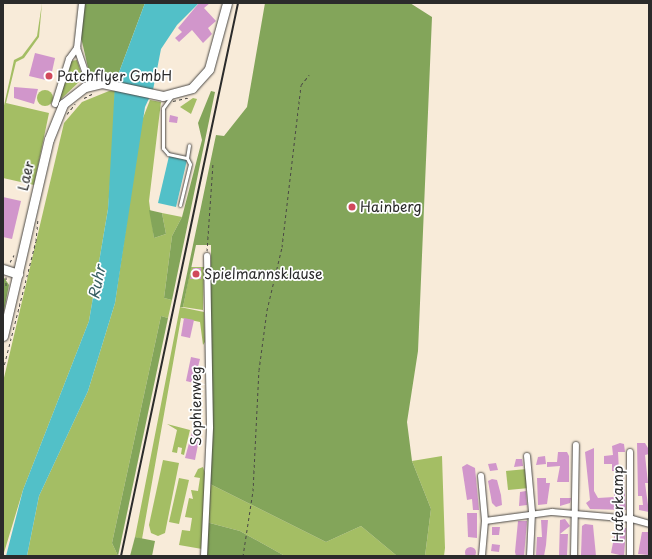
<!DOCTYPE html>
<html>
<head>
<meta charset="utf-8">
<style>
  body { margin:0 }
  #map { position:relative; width:652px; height:559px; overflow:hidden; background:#f8ebd9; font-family:"Playpen Sans",sans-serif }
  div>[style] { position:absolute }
  .green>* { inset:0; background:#a4be64 }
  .round { border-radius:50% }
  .forest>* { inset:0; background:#83a55a }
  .water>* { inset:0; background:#52c0c8 }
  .building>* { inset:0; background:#d196cb }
  .path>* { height:1px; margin-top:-0.5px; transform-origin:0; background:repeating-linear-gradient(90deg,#4a4845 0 3px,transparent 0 6px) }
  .roads { filter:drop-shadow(0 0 1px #4a4845) drop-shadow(0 0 1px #4a4845) }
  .service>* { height:3px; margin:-1.5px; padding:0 1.5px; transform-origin:1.5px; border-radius:1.5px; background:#fff }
  .minor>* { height:6px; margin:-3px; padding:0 3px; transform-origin:3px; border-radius:3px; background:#fff }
  .secondary>* { height:9px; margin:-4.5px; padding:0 4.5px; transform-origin:4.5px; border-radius:4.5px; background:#fff }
  .rail>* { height:2px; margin:-1px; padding:0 1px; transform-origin:1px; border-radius:1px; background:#2b2b2b }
  .dots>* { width:11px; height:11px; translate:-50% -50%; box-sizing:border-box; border:2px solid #fff; border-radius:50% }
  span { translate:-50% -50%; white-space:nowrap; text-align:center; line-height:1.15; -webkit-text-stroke:3.5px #fff; paint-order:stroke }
  .poi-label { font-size:14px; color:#2b2b2b }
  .left { translate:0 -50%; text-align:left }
  .street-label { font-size:14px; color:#2b2b2b }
  .water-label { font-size:15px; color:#395f62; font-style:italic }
  .frame { position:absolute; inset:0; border:4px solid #2b2b2b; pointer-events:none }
</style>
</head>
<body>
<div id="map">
  <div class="green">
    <div style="clip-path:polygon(42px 3px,39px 37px,24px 58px,16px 62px,6px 103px,49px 113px,34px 185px,3px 178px,3px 110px,14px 60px,22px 56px,37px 36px)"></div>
    <div style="clip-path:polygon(77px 60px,82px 75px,80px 81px,59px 101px,70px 61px)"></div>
    <div class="round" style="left:37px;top:90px;width:16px;height:16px"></div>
    <div style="clip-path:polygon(109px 91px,115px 91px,114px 136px,108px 209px,89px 321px,23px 490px,3px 556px,3px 382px,64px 123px,82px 102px)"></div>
    <div style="clip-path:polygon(193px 98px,197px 99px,191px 114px,180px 107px)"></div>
    <div style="clip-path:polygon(150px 100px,161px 102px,149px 201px,154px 238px,166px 234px,162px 213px,182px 217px,172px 236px,164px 298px,172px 300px,168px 318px,161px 316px,112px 543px,118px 556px,27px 556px,39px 496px,88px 391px,115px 303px,141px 123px)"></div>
    <div style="clip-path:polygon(191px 267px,204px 267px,203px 310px,183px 307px)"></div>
    <div style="clip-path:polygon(180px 307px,204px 312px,205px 342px,203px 345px,200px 322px,181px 318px,142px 539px,135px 537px)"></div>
    <div style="clip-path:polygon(167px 424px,190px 430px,184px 455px,181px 454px,182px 448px,178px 447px,177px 453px,172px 452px,177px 430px)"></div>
    <div style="clip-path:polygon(442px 456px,445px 548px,444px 556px,425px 556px,431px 509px,412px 461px)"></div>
    <div style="clip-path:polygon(163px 460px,179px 463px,165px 533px,158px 536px,151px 533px,149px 525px)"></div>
    <div style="clip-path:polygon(203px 467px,207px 480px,202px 549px,179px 545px,182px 530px,190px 531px,192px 518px,185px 517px,189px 498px,193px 499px,191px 490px,198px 491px,200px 478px,194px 477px,198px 469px)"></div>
    <div style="clip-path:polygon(527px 469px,529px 488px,508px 490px,506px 471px)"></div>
    <div style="clip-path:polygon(179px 478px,189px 480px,179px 524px,169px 522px)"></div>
    <div style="clip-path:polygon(210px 484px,326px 542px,361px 526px,397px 556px,285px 556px,240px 531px,206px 522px)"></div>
  </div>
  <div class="forest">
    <div style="clip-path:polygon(83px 3px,145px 3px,115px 83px,89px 72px,80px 33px)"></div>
    <div style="clip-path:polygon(265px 3px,410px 3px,432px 17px,418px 351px,407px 422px,412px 461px,431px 509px,425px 556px,397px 556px,361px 526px,326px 542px,210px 484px,211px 245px,196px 245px,183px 307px,180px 307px,216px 135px,224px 136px,247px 107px)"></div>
    <div style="clip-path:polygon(211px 91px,215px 92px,172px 300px,164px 298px,172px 236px,182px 217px,202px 140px,198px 123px)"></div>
    <div style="clip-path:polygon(149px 210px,162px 213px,166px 234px,154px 238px)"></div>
    <div style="clip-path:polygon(3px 276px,9px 285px,3px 316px)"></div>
    <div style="clip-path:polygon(161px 316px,168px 318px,118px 556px,112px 543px)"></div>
    <div style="clip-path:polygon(206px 522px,240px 531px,285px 556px,206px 556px)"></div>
    <div style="clip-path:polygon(135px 537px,155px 541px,152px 556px,130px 556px)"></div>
  </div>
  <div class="water">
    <div style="clip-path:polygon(145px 3px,199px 3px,177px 25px,161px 49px,153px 90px,145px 107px,115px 303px,88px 391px,39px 496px,27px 556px,6px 556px,23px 490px,89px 321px,108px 209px,115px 83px)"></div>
    <div style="clip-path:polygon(169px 156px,187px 160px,176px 207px,158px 203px)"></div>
  </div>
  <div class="building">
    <div style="clip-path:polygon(199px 3px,210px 3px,204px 8px,216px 21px,208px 28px,212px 34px,203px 43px,192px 30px,179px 42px,175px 38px,182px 32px,178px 28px)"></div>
    <div style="clip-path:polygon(35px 53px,55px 58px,50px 81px,29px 76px)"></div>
    <div style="clip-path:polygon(14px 87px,38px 89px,34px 104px,14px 98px)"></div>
    <div style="clip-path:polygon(170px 115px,178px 117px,177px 123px,169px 122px)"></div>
    <div style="clip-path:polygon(3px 197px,21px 201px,12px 239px,3px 237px)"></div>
    <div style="clip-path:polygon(193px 268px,201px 268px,201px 279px,190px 279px)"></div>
    <div style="clip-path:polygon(184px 318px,194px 320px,190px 338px,181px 336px)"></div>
    <div style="clip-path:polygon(191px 357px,200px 359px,194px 383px,186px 381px)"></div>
    <div style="clip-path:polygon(192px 432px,200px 434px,195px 460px,185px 458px)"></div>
    <div style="clip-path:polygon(620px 443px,624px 444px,625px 452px,618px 452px,619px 471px,612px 471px,612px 464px,604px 464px,604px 456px,613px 455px,612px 446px)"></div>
    <div style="clip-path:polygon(637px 443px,645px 443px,648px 448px,649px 454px,645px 455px,648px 483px,645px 483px,649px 512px,639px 510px,639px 505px,643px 505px,642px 496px,638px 496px)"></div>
    <div style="clip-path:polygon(594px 448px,594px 491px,598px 498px,614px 497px,614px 478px,623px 469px,626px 510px,590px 509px,586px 503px,590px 500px,585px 452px)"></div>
    <div style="clip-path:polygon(558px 452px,567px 452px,569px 456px,569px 482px,557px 482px,560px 466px,547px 467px,547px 462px,557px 462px)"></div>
    <div style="clip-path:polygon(545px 456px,546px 464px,536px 465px,538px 457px)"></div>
    <div style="clip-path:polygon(516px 459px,522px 459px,523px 466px,514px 467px)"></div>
    <div style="clip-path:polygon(496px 463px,498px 470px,490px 471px,488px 464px)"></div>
    <div style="clip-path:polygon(467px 464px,475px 468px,479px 510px,473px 510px,472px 499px,467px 500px,462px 467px)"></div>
    <div style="clip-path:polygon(537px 478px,546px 478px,546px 483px,550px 483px,547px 504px,538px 505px)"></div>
    <div style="clip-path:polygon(492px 479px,497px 480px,501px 495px,502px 505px,496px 507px,492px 503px,488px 481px)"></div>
    <div style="clip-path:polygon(526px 491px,527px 505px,519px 506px,520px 492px)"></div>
    <div style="clip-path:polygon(560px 498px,571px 498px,570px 503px,560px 506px)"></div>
    <div style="clip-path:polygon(467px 513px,477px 513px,477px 538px,468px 537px)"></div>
    <div style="clip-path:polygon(565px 519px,570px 526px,560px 534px,568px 534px,567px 556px,559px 556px,560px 520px)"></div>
    <div style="clip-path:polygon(541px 520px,548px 520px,546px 545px,544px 556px,536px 556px,537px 537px,542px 537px)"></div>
    <div style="clip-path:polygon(518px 521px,527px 521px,524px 556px,516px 556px,515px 552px)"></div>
    <div style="clip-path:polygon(585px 524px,593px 525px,596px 556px,581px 555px,582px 526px)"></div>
    <div style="clip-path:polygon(492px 527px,500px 527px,499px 535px,492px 535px)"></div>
    <div style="clip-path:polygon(616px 527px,626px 528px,624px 556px,611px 553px)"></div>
    <div style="clip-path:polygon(642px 532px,649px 532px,648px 555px,638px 554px)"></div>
    <div style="clip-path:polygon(492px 544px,500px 545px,499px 552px,491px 551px)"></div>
    <div class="round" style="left:464.5px;top:546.5px;width:11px;height:11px"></div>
  </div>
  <div class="path">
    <div style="left:84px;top:98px;width:11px;rotate:-27deg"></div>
    <div style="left:173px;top:101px;width:18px;rotate:-13deg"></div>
    <div style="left:67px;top:114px;width:13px;rotate:-51deg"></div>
    <div style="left:207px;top:251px;width:87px;rotate:-86.1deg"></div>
    <div style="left:10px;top:262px;width:8px;rotate:-60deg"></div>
    <div style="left:6px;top:277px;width:11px;rotate:90deg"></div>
    <div style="left:3px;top:370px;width:133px;rotate:-75.7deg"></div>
    <div style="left:36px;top:241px;width:22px;rotate:-85deg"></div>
    <div style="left:243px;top:556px;width:66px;rotate:-81.3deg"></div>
    <div style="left:253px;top:491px;width:121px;rotate:-87.2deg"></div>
    <div style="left:259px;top:370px;width:61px;rotate:-82.4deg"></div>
    <div style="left:267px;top:310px;width:65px;rotate:-76.6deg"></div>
    <div style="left:282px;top:247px;width:163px;rotate:-83.3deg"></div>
    <div style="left:301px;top:85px;width:13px;rotate:-51deg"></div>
  </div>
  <div class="roads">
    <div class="service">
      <div style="left:171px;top:97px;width:14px;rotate:126deg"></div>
      <div style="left:163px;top:108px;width:40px;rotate:90deg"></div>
      <div style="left:163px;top:148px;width:8px;rotate:50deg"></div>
      <div style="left:168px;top:154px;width:19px;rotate:12deg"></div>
      <div style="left:187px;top:158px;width:13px;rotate:-81deg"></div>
      <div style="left:180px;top:205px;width:42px;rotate:-76.3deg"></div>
      <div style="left:190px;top:164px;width:7px;rotate:-117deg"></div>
    </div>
    <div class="minor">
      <div style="left:82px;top:3px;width:45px;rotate:96.3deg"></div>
      <div style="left:77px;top:48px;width:39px;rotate:71deg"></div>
      <div style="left:55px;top:104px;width:47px;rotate:-72.7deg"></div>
      <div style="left:69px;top:59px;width:14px;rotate:-54deg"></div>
      <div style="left:630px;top:452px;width:104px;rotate:90deg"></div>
      <div style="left:527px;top:456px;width:56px;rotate:84.9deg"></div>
      <div style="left:532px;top:512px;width:44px;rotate:92.6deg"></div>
      <div style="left:481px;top:476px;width:45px;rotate:84.9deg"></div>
      <div style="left:485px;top:521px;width:35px;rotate:95deg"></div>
      <div style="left:485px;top:521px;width:68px;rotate:-7.7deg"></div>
      <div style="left:552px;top:512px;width:80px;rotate:5deg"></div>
      <div style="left:632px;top:519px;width:18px;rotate:16deg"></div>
      <div style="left:204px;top:556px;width:129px;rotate:-87.3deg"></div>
      <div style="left:210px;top:427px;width:171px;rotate:-91deg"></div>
      <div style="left:574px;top:556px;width:111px;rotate:-89deg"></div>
    </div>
    <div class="secondary">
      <div style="left:3px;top:269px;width:16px;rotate:18deg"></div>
      <div style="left:3px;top:336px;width:202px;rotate:-76.9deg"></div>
      <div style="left:49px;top:139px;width:38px;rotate:-68deg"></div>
      <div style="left:63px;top:104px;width:28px;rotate:-38deg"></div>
      <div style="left:85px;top:87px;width:17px;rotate:-13deg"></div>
      <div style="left:102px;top:83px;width:62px;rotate:12deg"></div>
      <div style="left:163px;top:96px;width:30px;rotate:-15deg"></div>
      <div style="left:192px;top:88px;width:25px;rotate:-48deg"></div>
      <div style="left:209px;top:69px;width:68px;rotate:-74.7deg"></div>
    </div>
  </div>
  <div class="rail">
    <div style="left:121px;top:556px;width:565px;rotate:-78.05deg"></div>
  </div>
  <div class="dots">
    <div style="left:49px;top:76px;background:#d1495b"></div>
    <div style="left:352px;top:207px;background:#d1495b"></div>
    <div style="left:196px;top:274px;background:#d1495b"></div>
  </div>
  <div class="poi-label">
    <span class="left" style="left:57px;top:76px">Patchflyer GmbH</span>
    <span class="left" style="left:360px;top:207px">Hainberg</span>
    <span class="left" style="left:204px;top:274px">Spielmannsklause</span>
  </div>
  <div class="street-label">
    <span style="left:26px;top:176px;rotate:-77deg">Laer</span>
    <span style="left:196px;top:406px;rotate:-90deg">Sophienweg</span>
    <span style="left:618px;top:504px;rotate:-90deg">Haferkamp</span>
  </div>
  <div class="water-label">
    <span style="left:96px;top:282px;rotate:-78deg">Ruhr</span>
  </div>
  <div class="frame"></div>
</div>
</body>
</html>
